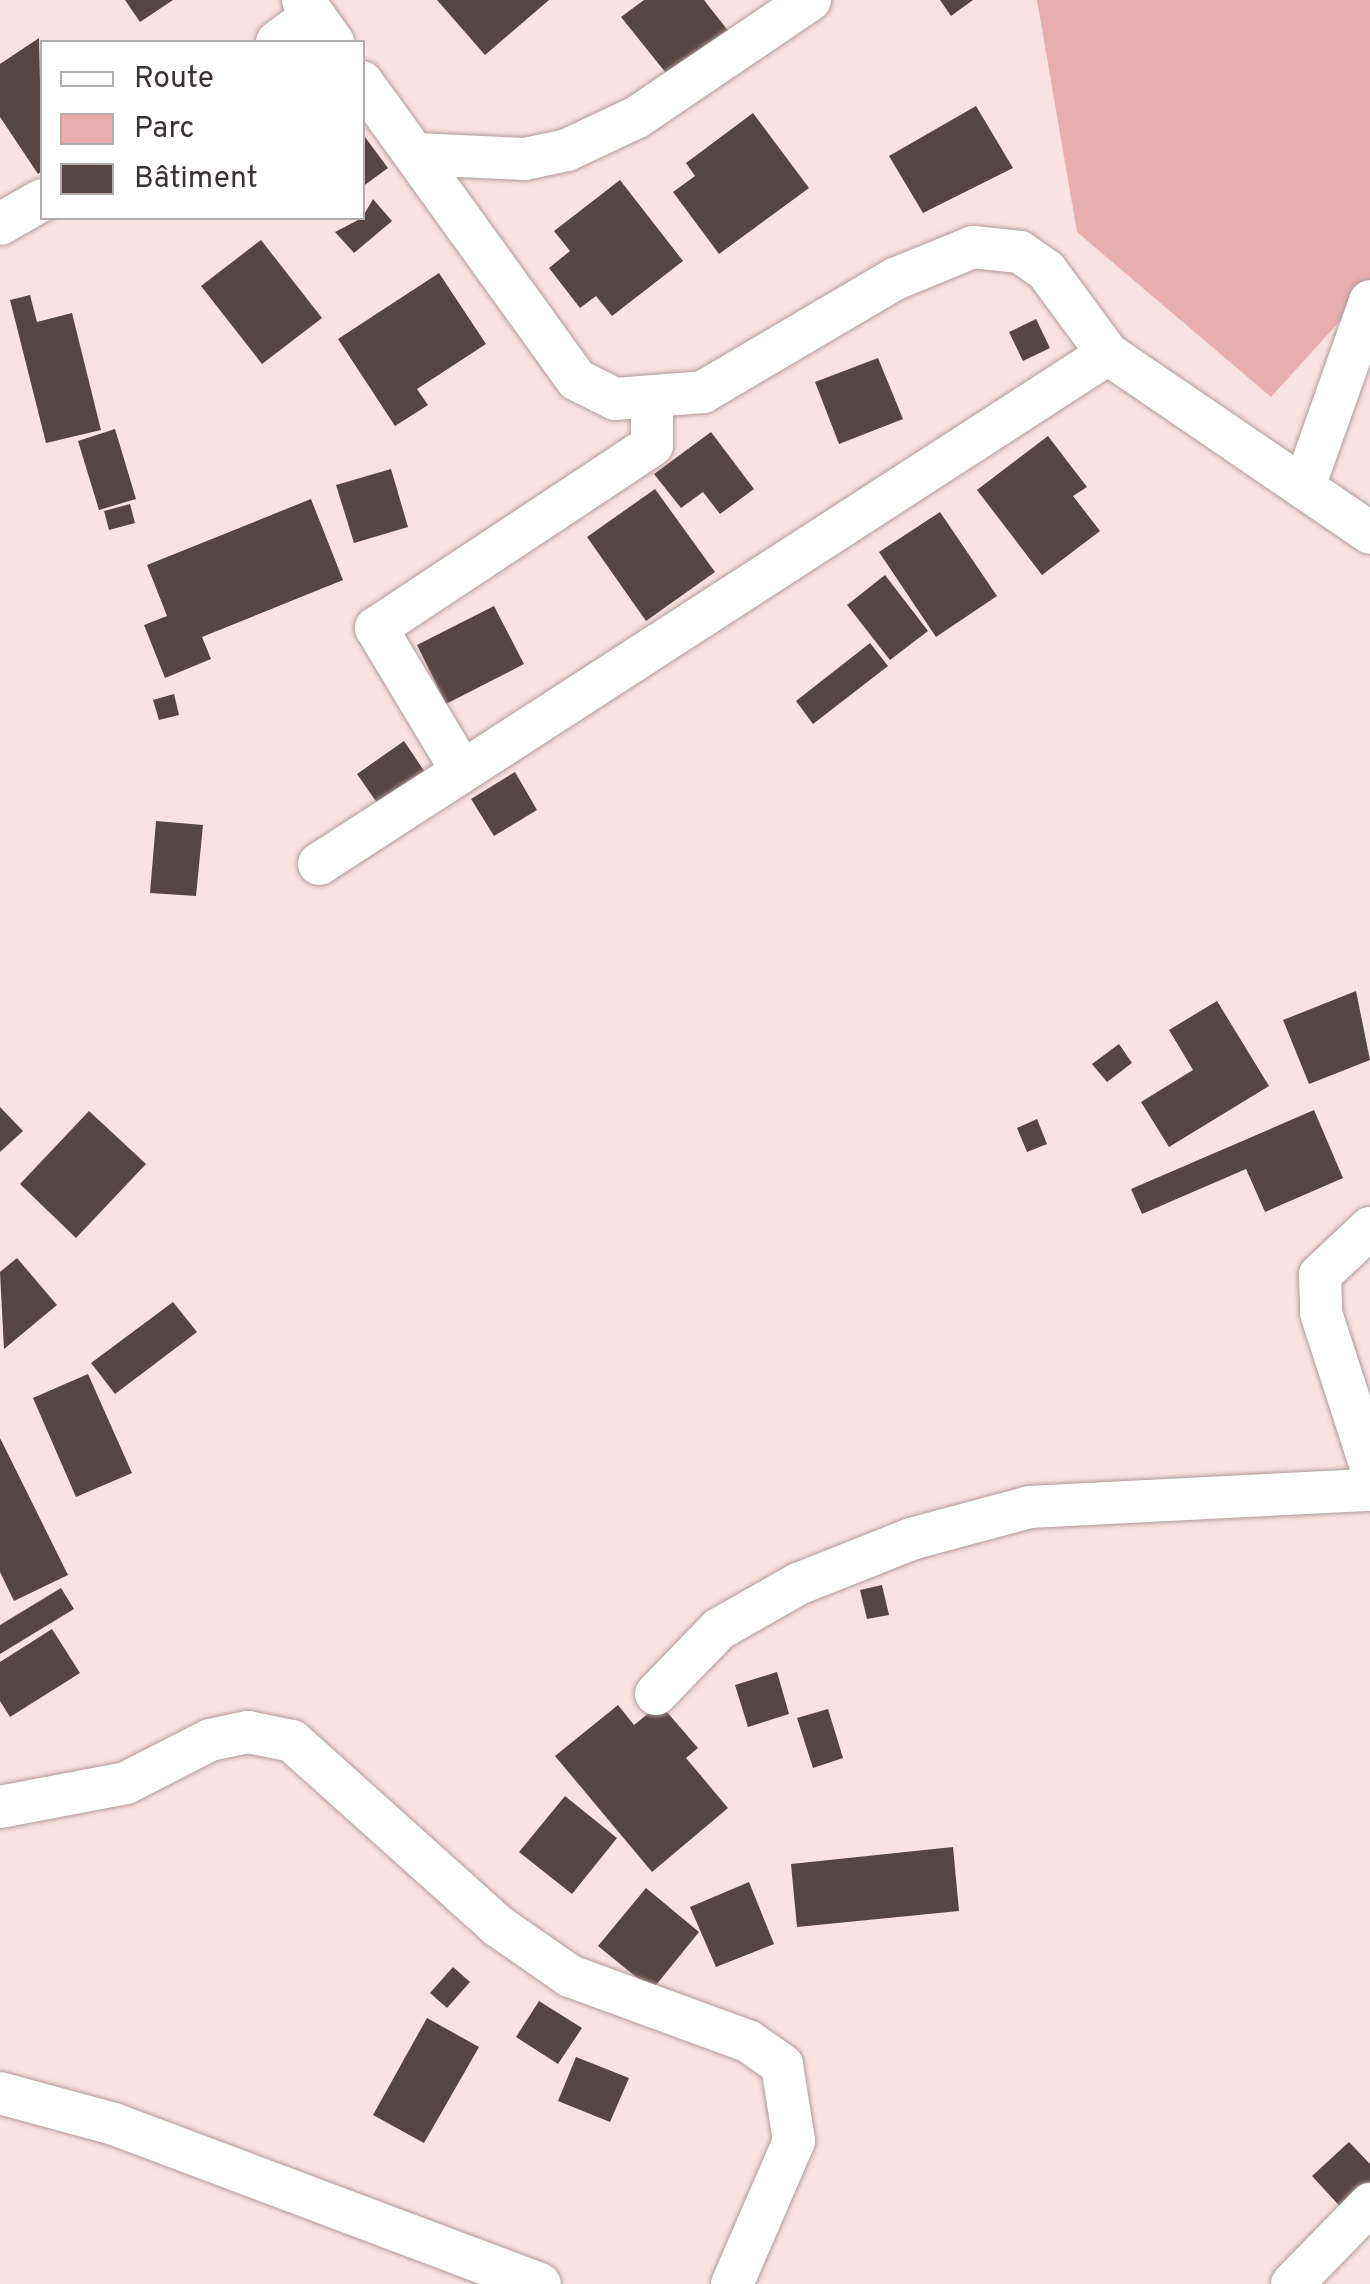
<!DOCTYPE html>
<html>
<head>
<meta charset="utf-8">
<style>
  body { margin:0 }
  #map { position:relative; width:1370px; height:2284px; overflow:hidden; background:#fae2e2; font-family:Overpass,sans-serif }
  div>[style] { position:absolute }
  .green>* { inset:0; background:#e8adad }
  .building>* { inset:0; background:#574544 }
  .roads { filter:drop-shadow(0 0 2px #af9999) drop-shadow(0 0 2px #af9999) }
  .street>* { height:42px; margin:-21px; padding:0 21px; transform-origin:21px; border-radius:21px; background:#fff }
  span { translate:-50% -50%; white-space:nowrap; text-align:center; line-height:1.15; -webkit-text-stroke:10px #fff; paint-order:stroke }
  .legend { position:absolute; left:40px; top:40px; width:325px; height:180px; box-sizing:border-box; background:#fff; border:2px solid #b1adad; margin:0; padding:12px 18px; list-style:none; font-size:30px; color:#3b3232 }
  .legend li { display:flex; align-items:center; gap:20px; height:50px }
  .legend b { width:50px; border:2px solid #b1adad }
</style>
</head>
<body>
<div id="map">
  <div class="green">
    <div style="clip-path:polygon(1037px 0,1370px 0,1370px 288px,1271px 397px,1077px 232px)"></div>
  </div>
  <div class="building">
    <div style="clip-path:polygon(125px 0,173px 0,140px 22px)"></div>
    <div style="clip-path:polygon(437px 0,549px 0,485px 55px)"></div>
    <div style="clip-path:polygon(644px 0,704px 0,733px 37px,674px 83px,621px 17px)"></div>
    <div style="clip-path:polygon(940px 0,973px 0,951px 16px)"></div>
    <div style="clip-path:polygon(39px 38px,42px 171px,38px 174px,0 117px,0 64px)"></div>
    <div style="clip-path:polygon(976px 106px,1013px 168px,923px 213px,889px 156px)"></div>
    <div style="clip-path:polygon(753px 113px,809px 188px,719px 254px,673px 192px,695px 176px,686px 163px)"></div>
    <div style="clip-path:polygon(362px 133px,388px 168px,362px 187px)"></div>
    <div style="clip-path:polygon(620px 180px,683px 261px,612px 316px,596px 296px,580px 308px,549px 268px,570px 251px,554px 231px)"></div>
    <div style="clip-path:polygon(373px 199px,392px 221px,354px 253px,335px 232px,362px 218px)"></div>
    <div style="clip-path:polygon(261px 240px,322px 318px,262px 364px,201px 286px)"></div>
    <div style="clip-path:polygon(439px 273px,486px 344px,417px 389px,428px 405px,395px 426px,338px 339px)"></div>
    <div style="clip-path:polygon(30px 295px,37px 322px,72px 313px,101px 430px,46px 443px,10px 300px)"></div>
    <div style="clip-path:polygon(1036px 319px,1050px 348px,1023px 361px,1009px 332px)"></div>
    <div style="clip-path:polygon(878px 358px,903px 419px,839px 444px,815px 382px)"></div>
    <div style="clip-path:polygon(115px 429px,136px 499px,99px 510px,78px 441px)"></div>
    <div style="clip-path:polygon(711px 432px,754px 489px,720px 514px,703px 492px,681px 508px,654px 474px)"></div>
    <div style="clip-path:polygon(1048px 436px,1087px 487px,1073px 496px,1100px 531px,1042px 575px,977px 490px)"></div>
    <div style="clip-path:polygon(391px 469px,408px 527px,354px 543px,336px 485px)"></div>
    <div style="clip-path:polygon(655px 489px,715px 572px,646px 621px,587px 537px)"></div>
    <div style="clip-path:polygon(311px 499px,343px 580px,202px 637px,211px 659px,165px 678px,144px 625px,167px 616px,147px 565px)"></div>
    <div style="clip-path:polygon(130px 504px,135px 523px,109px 530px,104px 511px)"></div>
    <div style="clip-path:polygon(940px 512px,997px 596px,936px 637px,879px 552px)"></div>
    <div style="clip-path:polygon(885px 575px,928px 631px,890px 660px,847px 605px)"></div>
    <div style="clip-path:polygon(494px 606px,524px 664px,446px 704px,417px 645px)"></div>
    <div style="clip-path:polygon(870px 643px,888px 666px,813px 724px,796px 701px)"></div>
    <div style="clip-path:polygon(174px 694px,179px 715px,159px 720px,153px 700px)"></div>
    <div style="clip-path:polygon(404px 741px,429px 778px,382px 810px,357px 774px)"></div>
    <div style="clip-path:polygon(515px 772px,537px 810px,494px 836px,471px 799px)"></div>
    <div style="clip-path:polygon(156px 821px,203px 825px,196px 896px,150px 893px)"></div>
    <div style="clip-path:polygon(1356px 991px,1370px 1060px,1309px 1084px,1283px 1020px)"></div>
    <div style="clip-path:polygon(1217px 1001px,1269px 1086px,1169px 1147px,1141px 1102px,1193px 1070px,1169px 1030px)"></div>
    <div style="clip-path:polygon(1119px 1044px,1132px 1063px,1107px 1082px,1092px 1064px)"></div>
    <div style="clip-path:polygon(0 1107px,23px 1131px,0 1152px)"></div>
    <div style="clip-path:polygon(1314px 1110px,1343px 1178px,1265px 1212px,1246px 1169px,1142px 1214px,1131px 1189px)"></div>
    <div style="clip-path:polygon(89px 1111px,146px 1164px,76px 1238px,20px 1184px)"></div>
    <div style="clip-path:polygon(1037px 1119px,1047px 1144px,1027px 1152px,1017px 1128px)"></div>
    <div style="clip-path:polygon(17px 1258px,57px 1305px,4px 1349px,0 1272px)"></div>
    <div style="clip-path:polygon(173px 1302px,197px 1332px,115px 1394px,91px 1363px)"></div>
    <div style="clip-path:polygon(88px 1374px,132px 1473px,76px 1497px,33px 1398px)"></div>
    <div style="clip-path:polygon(0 1438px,68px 1575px,14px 1601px,0 1572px)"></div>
    <div style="clip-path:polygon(882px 1585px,889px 1615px,867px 1619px,860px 1590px)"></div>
    <div style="clip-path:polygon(61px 1588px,74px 1609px,0 1654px,0 1625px)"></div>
    <div style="clip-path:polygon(52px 1629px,80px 1673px,10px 1717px,0 1701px,0 1662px)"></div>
    <div style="clip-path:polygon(777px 1672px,789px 1714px,748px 1727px,735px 1685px)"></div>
    <div style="clip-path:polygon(660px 1704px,698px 1748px,686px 1758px,728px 1808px,652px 1872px,555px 1756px,618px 1705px,634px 1725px)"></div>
    <div style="clip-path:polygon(828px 1709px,843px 1758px,813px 1768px,797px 1718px)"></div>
    <div style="clip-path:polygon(565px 1796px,617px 1838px,572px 1894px,519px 1852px)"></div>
    <div style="clip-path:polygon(953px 1847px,959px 1911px,797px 1927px,791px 1864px)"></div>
    <div style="clip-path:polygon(749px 1882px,774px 1944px,716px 1967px,690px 1907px)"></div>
    <div style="clip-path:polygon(646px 1888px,699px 1932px,652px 1990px,598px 1946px)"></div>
    <div style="clip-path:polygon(453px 1967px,470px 1982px,447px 2008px,430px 1993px)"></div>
    <div style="clip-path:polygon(539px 2001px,582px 2028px,558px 2064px,516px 2037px)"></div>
    <div style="clip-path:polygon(427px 2018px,479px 2047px,424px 2143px,373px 2115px)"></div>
    <div style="clip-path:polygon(576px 2057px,629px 2078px,610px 2122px,558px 2101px)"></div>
    <div style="clip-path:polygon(1349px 2142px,1370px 2164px,1370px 2215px,1358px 2226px,1312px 2176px)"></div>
  </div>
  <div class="roads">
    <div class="street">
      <div style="left:303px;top:0;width:52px;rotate:54.5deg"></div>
      <div style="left:277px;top:42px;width:45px;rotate:-36.9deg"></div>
      <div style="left:362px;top:82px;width:367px;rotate:54.2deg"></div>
      <div style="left:577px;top:380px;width:42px;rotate:26.6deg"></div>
      <div style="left:615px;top:399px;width:88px;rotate:-4.5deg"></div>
      <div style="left:703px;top:392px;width:223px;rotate:-30.5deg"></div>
      <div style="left:895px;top:279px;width:84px;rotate:-22.3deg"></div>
      <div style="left:973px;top:247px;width:47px;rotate:6.1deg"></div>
      <div style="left:1020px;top:252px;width:32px;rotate:35deg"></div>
      <div style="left:1046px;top:270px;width:104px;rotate:53.6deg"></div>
      <div style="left:1108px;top:354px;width:317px;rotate:34.3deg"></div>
      <div style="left:416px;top:154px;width:109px;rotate:2.6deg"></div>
      <div style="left:525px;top:159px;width:43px;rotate:-12.1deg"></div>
      <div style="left:567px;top:150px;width:77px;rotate:-25.2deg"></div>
      <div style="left:637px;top:117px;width:209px;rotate:-34.1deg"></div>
      <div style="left:0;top:224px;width:48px;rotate:-29.7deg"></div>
      <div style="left:1305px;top:484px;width:194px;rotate:-70.4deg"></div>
      <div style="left:462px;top:771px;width:167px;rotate:-121deg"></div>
      <div style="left:376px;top:628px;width:331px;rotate:-33.5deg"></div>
      <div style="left:652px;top:445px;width:43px;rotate:-90deg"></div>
      <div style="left:319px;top:864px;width:939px;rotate:-32.88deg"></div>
      <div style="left:1370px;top:1228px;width:69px;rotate:136.8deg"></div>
      <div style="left:1320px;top:1275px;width:38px;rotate:88deg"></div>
      <div style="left:1321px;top:1313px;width:159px;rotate:72deg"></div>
      <div style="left:656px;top:1694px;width:91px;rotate:-45.9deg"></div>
      <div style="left:719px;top:1629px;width:91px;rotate:-29.7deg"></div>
      <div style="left:798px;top:1584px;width:122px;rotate:-21.7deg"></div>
      <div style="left:911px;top:1539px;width:123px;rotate:-15.1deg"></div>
      <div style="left:1030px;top:1507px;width:340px;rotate:-2.9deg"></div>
      <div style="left:0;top:1807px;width:128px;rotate:-10.8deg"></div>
      <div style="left:126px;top:1783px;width:94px;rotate:-27.1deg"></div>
      <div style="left:210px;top:1740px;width:39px;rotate:-12deg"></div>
      <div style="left:248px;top:1732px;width:45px;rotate:11.6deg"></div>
      <div style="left:292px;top:1741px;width:277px;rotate:41.9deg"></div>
      <div style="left:498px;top:1926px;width:88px;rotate:34.8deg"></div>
      <div style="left:570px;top:1976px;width:189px;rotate:20.1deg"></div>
      <div style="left:748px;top:2041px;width:42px;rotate:35.2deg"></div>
      <div style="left:782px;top:2065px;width:77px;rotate:81deg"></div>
      <div style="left:794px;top:2141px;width:156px;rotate:113.4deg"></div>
      <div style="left:0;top:2093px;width:118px;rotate:15.2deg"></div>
      <div style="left:114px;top:2124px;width:455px;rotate:20.6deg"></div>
      <div style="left:1292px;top:2284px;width:112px;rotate:-45.7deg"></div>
    </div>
  </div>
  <ul class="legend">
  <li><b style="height:12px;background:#fff"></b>Route</li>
  <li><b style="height:28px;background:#e8adad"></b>Parc</li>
  <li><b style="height:28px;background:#574544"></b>Bâtiment</li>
  </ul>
</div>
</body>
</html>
